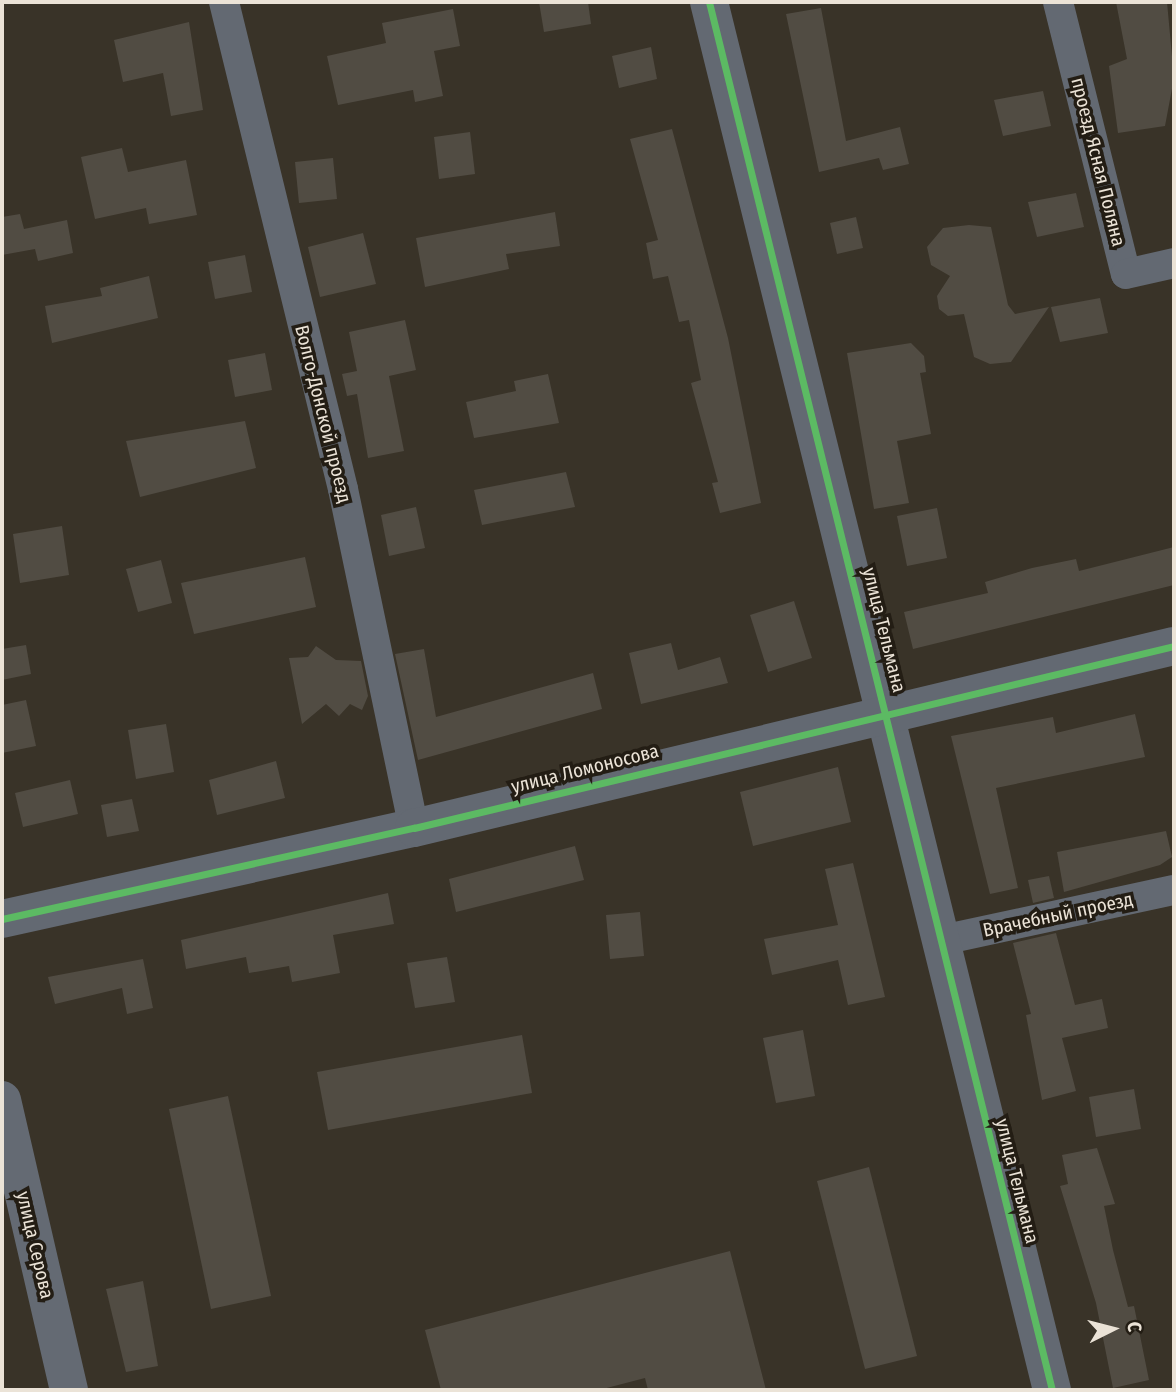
<!DOCTYPE html>
<html>
<head>
<meta charset="utf-8">
<style>
  body { margin:0 }
  #map { position:relative; width:1176px; height:1392px; overflow:hidden; background:#393328; font-family:"Fira Sans Condensed",sans-serif }
  div>[style] { position:absolute }
  .building>* { inset:0; background:#514c43 }
  .minor>* { height:30px; margin:-15px; padding:0 15px; transform-origin:15px; border-radius:15px; background:#636972 }
  .tertiary>* { height:38px; margin:-19px; padding:0 19px; transform-origin:19px; border-radius:19px; background:#636972 }
  .secondary>* { height:38px; margin:-19px; padding:0 19px; transform-origin:19px; border-radius:19px; background:#646a73 }
  .cycleway>* { height:7px; margin:-3.5px; padding:0 3.5px; transform-origin:3.5px; border-radius:3.5px; background:#5cba63 }
  span { translate:-50% -50%; white-space:nowrap; text-align:center; line-height:1.15; -webkit-text-stroke:7px #231d14; paint-order:stroke }
  .street-label { font-size:19px; color:#ebe3d7 }
  .frame { position:absolute; inset:0; border:4px solid #ebe3d7; pointer-events:none }
  .north { position:absolute; left:1078px; top:1294px; width:70px; height:70px; -webkit-text-stroke:5px #231d14; paint-order:stroke; rotate:84deg; font-size:19px; font-weight:700; line-height:28px; text-align:center; color:#ebe3d7 }
  .north::after { content:''; display:block; margin:auto; width:24px; height:32px; background:#ebe3d7; clip-path:polygon(50% 0,100% 100%,50% 72%,0 100%) }
</style>
</head>
<body>
<div id="map">
  <div class="building">
    <div style="clip-path:polygon(539px 2px,588px 2px,591px 24px,544px 32px)"></div>
    <div style="clip-path:polygon(1116px 2px,1167px 2px,1174px 78px,1165px 126px,1118px 133px,1109px 66px,1127px 59px)"></div>
    <div style="clip-path:polygon(821px 8px,846px 141px,900px 127px,909px 164px,883px 170px,879px 158px,819px 172px,786px 14px)"></div>
    <div style="clip-path:polygon(453px 9px,460px 46px,434px 51px,443px 96px,415px 102px,413px 90px,338px 105px,327px 56px,386px 43px,382px 23px)"></div>
    <div style="clip-path:polygon(189px 22px,203px 110px,171px 116px,163px 73px,123px 82px,114px 40px)"></div>
    <div style="clip-path:polygon(651px 47px,657px 79px,619px 88px,612px 56px)"></div>
    <div style="clip-path:polygon(1043px 91px,1051px 126px,1003px 136px,994px 100px)"></div>
    <div style="clip-path:polygon(672px 129px,728px 338px,761px 503px,720px 513px,712px 483px,718px 482px,691px 383px,701px 380px,689px 320px,679px 322px,668px 276px,653px 279px,646px 243px,658px 240px,630px 139px)"></div>
    <div style="clip-path:polygon(470px 132px,475px 174px,439px 179px,434px 137px)"></div>
    <div style="clip-path:polygon(122px 148px,128px 172px,186px 160px,197px 215px,149px 224px,146px 208px,95px 219px,81px 157px)"></div>
    <div style="clip-path:polygon(333px 158px,337px 199px,299px 203px,295px 162px)"></div>
    <div style="clip-path:polygon(1076px 193px,1084px 227px,1037px 237px,1028px 202px)"></div>
    <div style="clip-path:polygon(555px 212px,560px 246px,506px 254px,509px 269px,425px 287px,416px 238px)"></div>
    <div style="clip-path:polygon(20px 214px,24px 229px,67px 220px,73px 253px,38px 261px,35px 249px,2px 255px,2px 217px)"></div>
    <div style="clip-path:polygon(856px 217px,863px 248px,837px 254px,830px 223px)"></div>
    <div style="clip-path:polygon(969px 225px,991px 227px,1008px 305px,1015px 314px,1049px 307px,1011px 362px,990px 364px,974px 357px,964px 314px,948px 316px,939px 309px,937px 296px,950px 276px,931px 265px,927px 247px,943px 228px)"></div>
    <div style="clip-path:polygon(363px 233px,376px 284px,320px 297px,308px 247px)"></div>
    <div style="clip-path:polygon(245px 255px,252px 292px,215px 299px,208px 262px)"></div>
    <div style="clip-path:polygon(149px 276px,158px 318px,52px 343px,45px 306px,102px 296px,100px 288px)"></div>
    <div style="clip-path:polygon(1100px 298px,1108px 333px,1060px 342px,1051px 307px)"></div>
    <div style="clip-path:polygon(405px 320px,416px 370px,389px 376px,404px 451px,368px 458px,357px 394px,347px 396px,342px 374px,357px 371px,349px 332px)"></div>
    <div style="clip-path:polygon(911px 343px,924px 356px,926px 372px,920px 373px,931px 434px,897px 441px,909px 503px,874px 509px,847px 353px)"></div>
    <div style="clip-path:polygon(265px 353px,272px 390px,235px 397px,228px 360px)"></div>
    <div style="clip-path:polygon(548px 374px,559px 423px,474px 438px,466px 402px,516px 391px,514px 381px)"></div>
    <div style="clip-path:polygon(245px 421px,256px 468px,140px 497px,126px 441px)"></div>
    <div style="clip-path:polygon(566px 472px,575px 507px,482px 525px,474px 490px)"></div>
    <div style="clip-path:polygon(416px 507px,425px 548px,389px 556px,381px 515px)"></div>
    <div style="clip-path:polygon(937px 508px,947px 558px,907px 566px,897px 516px)"></div>
    <div style="clip-path:polygon(62px 526px,69px 575px,20px 583px,13px 534px)"></div>
    <div style="clip-path:polygon(1174px 547px,1174px 585px,913px 649px,904px 612px,988px 593px,985px 582px,1032px 568px,1076px 559px,1079px 571px)"></div>
    <div style="clip-path:polygon(305px 557px,316px 607px,194px 634px,181px 583px)"></div>
    <div style="clip-path:polygon(161px 560px,172px 603px,138px 612px,126px 569px)"></div>
    <div style="clip-path:polygon(794px 601px,812px 658px,768px 672px,750px 615px)"></div>
    <div style="clip-path:polygon(671px 643px,678px 670px,720px 657px,728px 683px,641px 704px,629px 653px)"></div>
    <div style="clip-path:polygon(26px 645px,31px 674px,2px 680px,2px 649px)"></div>
    <div style="clip-path:polygon(316px 646px,336px 660px,361px 661px,368px 696px,362px 710px,350px 704px,339px 716px,326px 704px,302px 724px,289px 658px,308px 657px)"></div>
    <div style="clip-path:polygon(424px 649px,436px 717px,593px 673px,602px 709px,418px 760px,395px 654px)"></div>
    <div style="clip-path:polygon(26px 700px,36px 746px,2px 753px,2px 705px)"></div>
    <div style="clip-path:polygon(1135px 714px,1145px 757px,996px 788px,1018px 888px,990px 894px,951px 736px,1053px 717px,1056px 733px)"></div>
    <div style="clip-path:polygon(166px 724px,174px 772px,136px 779px,128px 730px)"></div>
    <div style="clip-path:polygon(276px 761px,285px 798px,217px 815px,209px 780px)"></div>
    <div style="clip-path:polygon(838px 767px,851px 822px,753px 846px,740px 792px)"></div>
    <div style="clip-path:polygon(70px 780px,78px 814px,23px 827px,15px 793px)"></div>
    <div style="clip-path:polygon(132px 799px,139px 831px,107px 837px,101px 805px)"></div>
    <div style="clip-path:polygon(1166px 831px,1172px 857px,1160px 865px,1064px 892px,1057px 852px)"></div>
    <div style="clip-path:polygon(575px 846px,584px 880px,456px 912px,449px 879px)"></div>
    <div style="clip-path:polygon(853px 863px,885px 997px,848px 1005px,838px 960px,772px 975px,764px 939px,838px 925px,825px 869px)"></div>
    <div style="clip-path:polygon(1049px 876px,1054px 898px,1033px 903px,1028px 880px)"></div>
    <div style="clip-path:polygon(388px 893px,394px 924px,333px 935px,340px 973px,292px 982px,289px 966px,249px 973px,246px 957px,186px 969px,181px 940px)"></div>
    <div style="clip-path:polygon(640px 912px,644px 956px,610px 959px,606px 915px)"></div>
    <div style="clip-path:polygon(1056px 933px,1075px 1005px,1102px 999px,1108px 1028px,1062px 1038px,1076px 1091px,1042px 1100px,1026px 1015px,1031px 1014px,1013px 943px)"></div>
    <div style="clip-path:polygon(447px 957px,455px 1002px,415px 1008px,407px 963px)"></div>
    <div style="clip-path:polygon(143px 959px,153px 1008px,127px 1014px,122px 988px,55px 1004px,48px 977px)"></div>
    <div style="clip-path:polygon(803px 1030px,815px 1096px,776px 1103px,763px 1038px)"></div>
    <div style="clip-path:polygon(522px 1035px,532px 1093px,328px 1130px,317px 1072px)"></div>
    <div style="clip-path:polygon(1134px 1089px,1141px 1129px,1096px 1137px,1089px 1097px)"></div>
    <div style="clip-path:polygon(228px 1096px,271px 1296px,211px 1309px,169px 1109px)"></div>
    <div style="clip-path:polygon(1097px 1148px,1115px 1204px,1104px 1206px,1113px 1250px,1128px 1307px,1134px 1306px,1149px 1380px,1113px 1388px,1096px 1303px,1060px 1186px,1068px 1184px,1062px 1155px)"></div>
    <div style="clip-path:polygon(869px 1167px,917px 1356px,865px 1369px,817px 1181px)"></div>
    <div style="clip-path:polygon(730px 1251px,766px 1390px,648px 1390px,645px 1378px,599px 1390px,441px 1390px,425px 1330px)"></div>
    <div style="clip-path:polygon(143px 1281px,158px 1366px,126px 1372px,106px 1289px)"></div>
  </div>
  <div class="minor">
    <div style="left:224px;top:2px;width:501px;rotate:76.27deg"></div>
    <div style="left:343px;top:489px;width:346px;rotate:78.2deg"></div>
    <div style="left:1058px;top:2px;width:280px;rotate:76deg"></div>
    <div style="left:1126px;top:274px;width:49px;rotate:-12.9deg"></div>
    <div style="left:942px;top:940px;width:237px;rotate:-12.2deg"></div>
  </div>
  <div class="tertiary">
    <div style="left:709px;top:2px;width:1430px;rotate:76.12deg"></div>
    <div style="left:2px;top:919px;width:422px;rotate:-12.5deg"></div>
    <div style="left:414px;top:828px;width:781px;rotate:-13.47deg"></div>
  </div>
  <div class="secondary">
    <div style="left:2px;top:1100px;width:298px;rotate:77deg"></div>
  </div>
  <div class="cycleway">
    <div style="left:709px;top:2px;width:1430px;rotate:76.12deg"></div>
    <div style="left:2px;top:919px;width:422px;rotate:-12.5deg"></div>
    <div style="left:414px;top:828px;width:781px;rotate:-13.47deg"></div>
  </div>
  <div class="street-label">
    <span style="left:1098px;top:162px;rotate:76deg">проезд Ясная Поляна</span>
    <span style="left:323px;top:414px;rotate:76deg">Волго-Донской проезд</span>
    <span style="left:884px;top:630px;rotate:76deg">улица Тельмана</span>
    <span style="left:585px;top:769px;rotate:-14deg">улица Ломоносова</span>
    <span style="left:1058px;top:915px;rotate:-12deg">Врачебный проезд</span>
    <span style="left:1017px;top:1181px;rotate:76deg">улица Тельмана</span>
    <span style="left:35px;top:1245px;rotate:77deg">улица Серова</span>
  </div>
  <div class="frame"></div>
  <div class="north">С</div>
</div>
</body>
</html>
